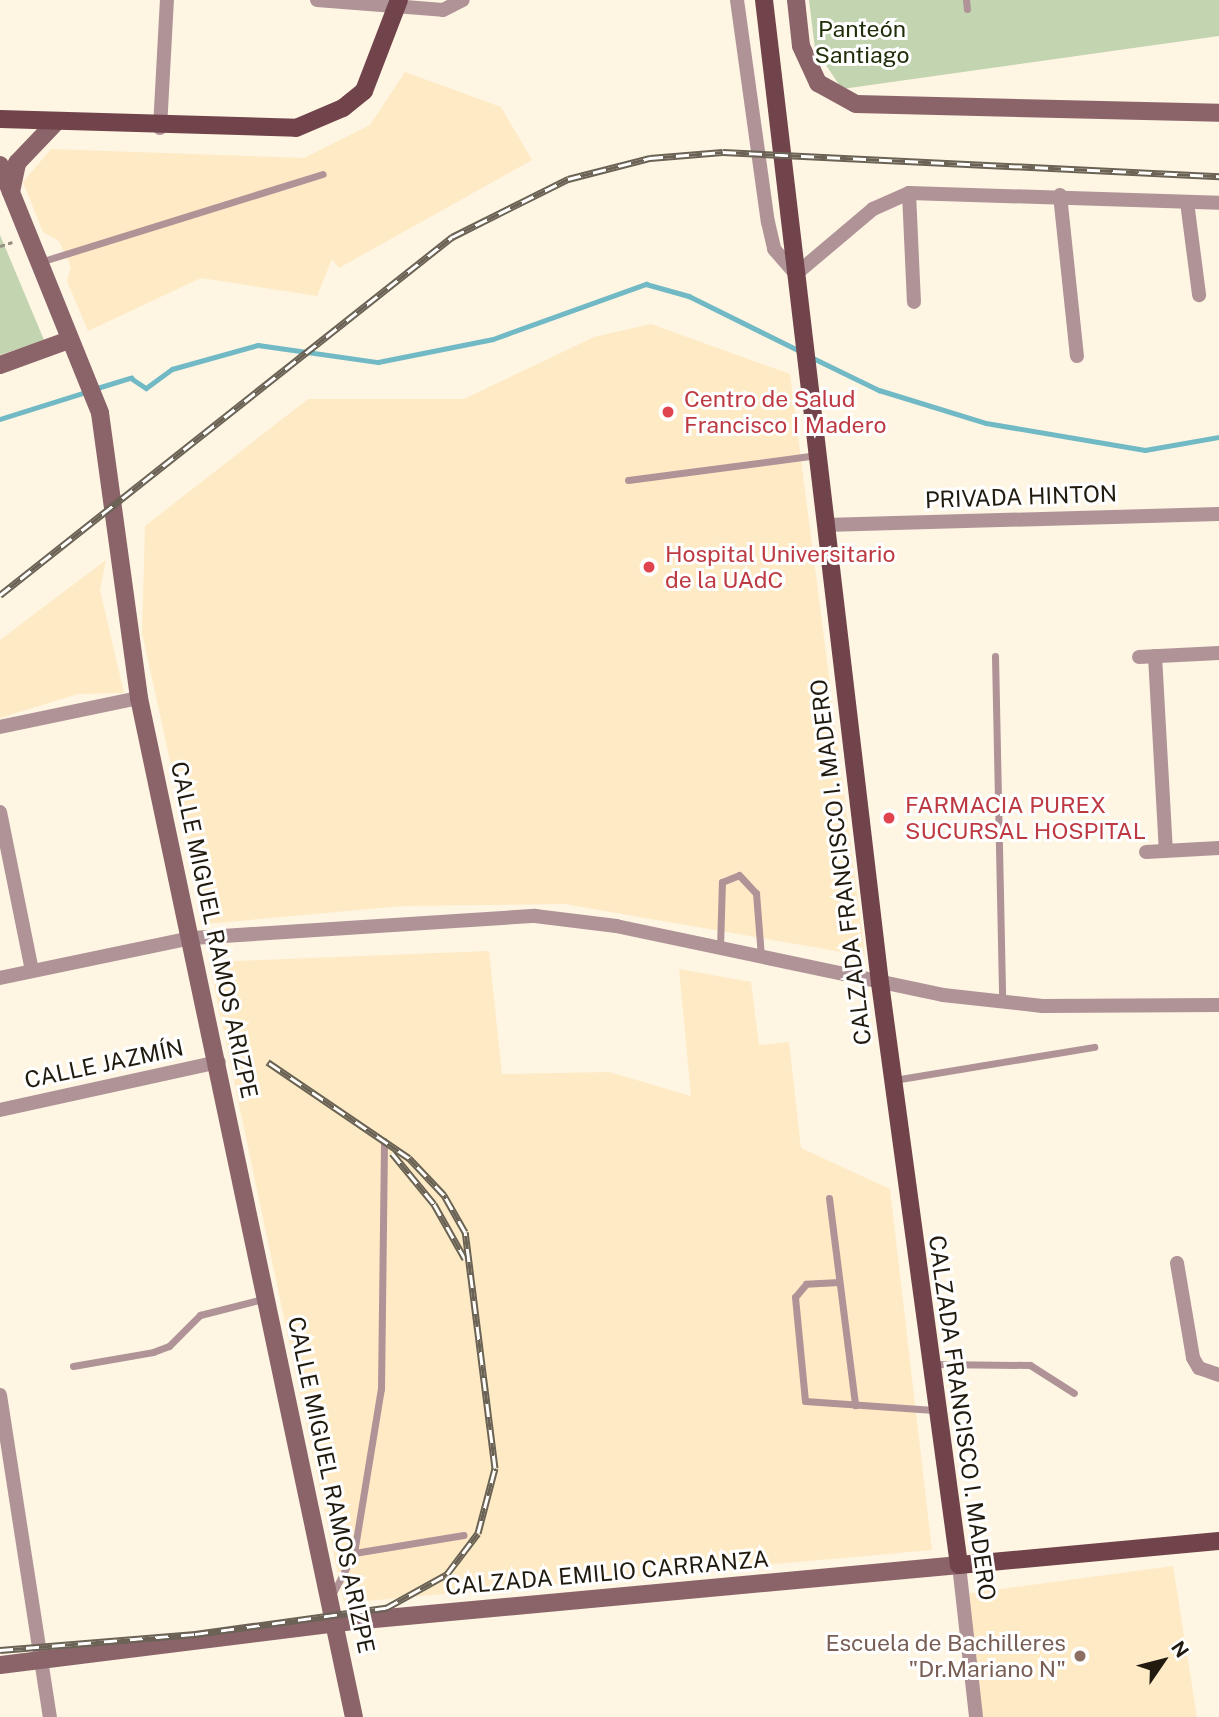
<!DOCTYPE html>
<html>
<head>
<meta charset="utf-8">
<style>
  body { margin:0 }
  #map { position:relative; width:1219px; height:1717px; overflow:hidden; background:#fef5e3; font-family:"Public Sans",sans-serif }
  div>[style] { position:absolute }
  .built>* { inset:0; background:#feebc6 }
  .green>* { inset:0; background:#c3d4b0 }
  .stream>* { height:4.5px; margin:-2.25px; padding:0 2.25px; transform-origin:2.25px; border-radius:2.25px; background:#70b9c5 }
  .path>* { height:2.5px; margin-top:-1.25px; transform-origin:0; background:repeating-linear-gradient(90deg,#979081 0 5px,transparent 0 8.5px) }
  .lane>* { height:7px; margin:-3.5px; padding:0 3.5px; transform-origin:3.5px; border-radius:3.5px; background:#af9397 }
  .street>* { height:14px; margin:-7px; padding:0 7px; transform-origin:7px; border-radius:7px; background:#af9397 }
  .secondary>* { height:18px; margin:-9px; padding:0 9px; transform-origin:9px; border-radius:9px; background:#8b646a }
  .primary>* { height:18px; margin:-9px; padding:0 9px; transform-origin:9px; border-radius:9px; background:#71434b }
  .rail>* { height:7px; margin-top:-3.5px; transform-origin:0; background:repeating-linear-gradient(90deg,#fff 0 13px,#6a6355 0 26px); box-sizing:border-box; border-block:2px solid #6a6355 }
  .dots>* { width:19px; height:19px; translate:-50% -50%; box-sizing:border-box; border:4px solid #fff; border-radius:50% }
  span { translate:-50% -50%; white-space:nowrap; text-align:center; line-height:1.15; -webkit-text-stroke:6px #fff; paint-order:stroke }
  .park-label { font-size:23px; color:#202f09 }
  .health-label { font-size:23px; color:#be3a42 }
  .left { translate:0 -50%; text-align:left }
  .street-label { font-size:23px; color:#201a0f }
  .education-label { font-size:23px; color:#785e54 }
  .right { translate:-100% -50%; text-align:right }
  .north { position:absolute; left:1128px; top:1626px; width:70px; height:70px; -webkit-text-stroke:5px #fff; paint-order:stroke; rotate:55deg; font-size:19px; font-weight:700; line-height:28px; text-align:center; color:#201a0f }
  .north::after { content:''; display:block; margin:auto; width:24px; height:32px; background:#201a0f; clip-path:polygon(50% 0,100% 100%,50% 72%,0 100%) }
</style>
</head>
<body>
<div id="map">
  <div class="built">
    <div style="clip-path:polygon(405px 72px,501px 107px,532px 160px,339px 268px,332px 259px,317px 296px,201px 278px,88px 331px,67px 281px,71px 267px,59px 241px,43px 232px,23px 182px,51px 149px,304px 158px,370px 125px)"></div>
    <div style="clip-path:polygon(651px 324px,790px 374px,865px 956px,564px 904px,403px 906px,206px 924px,142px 633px,145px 526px,308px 399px,464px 399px,594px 337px)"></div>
    <div style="clip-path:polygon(106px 560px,100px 590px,124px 693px,78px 694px,0 718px,0 640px)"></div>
    <div style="clip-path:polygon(489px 951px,502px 1074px,609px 1072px,691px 1096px,679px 969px,751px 982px,759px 1045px,789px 1042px,801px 1148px,890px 1189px,932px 1550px,344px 1603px,209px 962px)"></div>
    <div style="clip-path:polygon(1173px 1566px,1197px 1717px,982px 1717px,963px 1594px)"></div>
  </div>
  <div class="green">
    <div style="clip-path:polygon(809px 0,1219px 0,1219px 36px,842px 89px,815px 49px)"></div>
    <div style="clip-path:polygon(0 235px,44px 340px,0 355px)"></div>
  </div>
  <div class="stream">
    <div style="left:811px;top:357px;width:76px;rotate:25.9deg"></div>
    <div style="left:879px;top:390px;width:112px;rotate:17.1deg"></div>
    <div style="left:986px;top:423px;width:161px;rotate:9.6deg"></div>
    <div style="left:1145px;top:450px;width:75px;rotate:-10deg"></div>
    <div style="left:94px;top:389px;width:39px;rotate:-17deg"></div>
    <div style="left:131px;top:378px;width:18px;rotate:34deg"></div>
    <div style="left:146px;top:388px;width:32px;rotate:-36deg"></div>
    <div style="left:172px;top:369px;width:89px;rotate:-15.6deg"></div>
    <div style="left:258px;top:345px;width:121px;rotate:8.1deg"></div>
    <div style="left:378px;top:362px;width:117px;rotate:-11.3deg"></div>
    <div style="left:493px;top:339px;width:163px;rotate:-19.8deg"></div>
    <div style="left:646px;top:284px;width:45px;rotate:15.6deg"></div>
    <div style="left:689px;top:296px;width:124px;rotate:26.4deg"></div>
    <div style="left:0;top:419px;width:90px;rotate:-17.4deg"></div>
  </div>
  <div class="path">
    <div style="left:0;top:246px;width:13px;rotate:-18deg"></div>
  </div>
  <div class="lane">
    <div style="left:966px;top:0;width:9px;rotate:84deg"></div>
    <div style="left:40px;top:262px;width:296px;rotate:-17.3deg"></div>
    <div style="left:628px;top:480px;width:191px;rotate:-7.5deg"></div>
    <div style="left:995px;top:656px;width:346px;rotate:88.8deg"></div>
    <div style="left:720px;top:948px;width:66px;rotate:-88.3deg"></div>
    <div style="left:722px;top:882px;width:18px;rotate:-22deg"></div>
    <div style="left:739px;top:875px;width:25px;rotate:47deg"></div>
    <div style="left:756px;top:893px;width:63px;rotate:85.5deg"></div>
    <div style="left:894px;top:1080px;width:203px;rotate:-9.4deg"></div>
    <div style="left:829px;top:1198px;width:209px;rotate:82.8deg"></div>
    <div style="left:839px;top:1282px;width:33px;rotate:177deg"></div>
    <div style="left:806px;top:1284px;width:17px;rotate:130deg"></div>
    <div style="left:795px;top:1297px;width:104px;rotate:84.5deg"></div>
    <div style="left:805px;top:1401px;width:129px;rotate:4deg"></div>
    <div style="left:932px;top:1364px;width:98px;rotate:0.6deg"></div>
    <div style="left:1030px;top:1365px;width:52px;rotate:32.5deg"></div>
    <div style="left:73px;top:1366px;width:81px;rotate:-9.9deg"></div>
    <div style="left:153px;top:1352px;width:17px;rotate:-21deg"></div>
    <div style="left:169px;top:1346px;width:44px;rotate:-45deg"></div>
    <div style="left:200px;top:1315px;width:65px;rotate:-14.3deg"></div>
    <div style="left:354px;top:1553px;width:111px;rotate:-9.3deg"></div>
    <div style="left:332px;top:1595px;width:47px;rotate:-62.4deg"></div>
    <div style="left:354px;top:1553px;width:166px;rotate:-80.7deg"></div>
    <div style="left:381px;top:1389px;width:248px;rotate:-89.3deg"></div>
  </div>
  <div class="street">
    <div style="left:317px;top:0;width:126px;rotate:4.5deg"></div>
    <div style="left:443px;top:10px;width:22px;rotate:-27deg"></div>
    <div style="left:737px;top:0;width:224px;rotate:82.1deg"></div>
    <div style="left:768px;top:222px;width:28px;rotate:77deg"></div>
    <div style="left:774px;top:249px;width:33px;rotate:49deg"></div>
    <div style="left:796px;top:274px;width:101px;rotate:-40.2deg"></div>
    <div style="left:873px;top:209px;width:39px;rotate:-24deg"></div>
    <div style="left:909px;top:193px;width:310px;rotate:1.8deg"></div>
    <div style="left:160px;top:128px;width:128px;rotate:-86.9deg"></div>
    <div style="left:909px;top:193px;width:109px;rotate:87.4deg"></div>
    <div style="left:1060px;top:195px;width:162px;rotate:84deg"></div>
    <div style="left:1187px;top:202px;width:94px;rotate:82.6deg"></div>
    <div style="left:825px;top:525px;width:394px;rotate:-1.6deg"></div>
    <div style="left:1155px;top:656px;width:195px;rotate:86.8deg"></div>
    <div style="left:1139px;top:657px;width:80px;rotate:-2.9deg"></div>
    <div style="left:0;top:727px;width:142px;rotate:-11.8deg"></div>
    <div style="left:0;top:812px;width:162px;rotate:78.6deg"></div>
    <div style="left:1146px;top:852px;width:73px;rotate:-3.1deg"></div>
    <div style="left:0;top:978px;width:196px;rotate:-11.8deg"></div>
    <div style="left:192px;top:938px;width:344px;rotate:-3.7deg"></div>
    <div style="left:535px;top:916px;width:82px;rotate:7deg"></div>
    <div style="left:616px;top:926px;width:334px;rotate:11.9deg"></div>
    <div style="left:943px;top:995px;width:100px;rotate:6.3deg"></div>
    <div style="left:1042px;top:1006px;width:177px;rotate:-0.3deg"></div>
    <div style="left:0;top:1110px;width:224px;rotate:-12.4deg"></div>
    <div style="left:1177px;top:1263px;width:96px;rotate:80.4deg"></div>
    <div style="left:1193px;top:1358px;width:12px;rotate:59deg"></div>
    <div style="left:1199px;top:1368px;width:21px;rotate:19deg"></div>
    <div style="left:0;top:1395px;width:326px;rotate:81.2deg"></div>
    <div style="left:959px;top:1565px;width:153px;rotate:83.6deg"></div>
  </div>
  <div class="secondary">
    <div style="left:796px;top:0;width:46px;rotate:83.8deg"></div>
    <div style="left:801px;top:46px;width:41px;rotate:65.3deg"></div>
    <div style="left:818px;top:83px;width:43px;rotate:28.9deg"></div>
    <div style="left:856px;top:104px;width:363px;rotate:1.4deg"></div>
    <div style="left:0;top:165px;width:267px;rotate:68deg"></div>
    <div style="left:100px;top:413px;width:288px;rotate:82.2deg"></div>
    <div style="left:139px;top:698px;width:1041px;rotate:78.09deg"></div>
    <div style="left:11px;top:192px;width:30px;rotate:-78deg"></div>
    <div style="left:17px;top:163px;width:57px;rotate:-46.4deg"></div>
    <div style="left:0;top:365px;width:73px;rotate:-19.9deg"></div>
    <div style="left:0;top:1665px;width:356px;rotate:-7.1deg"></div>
    <div style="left:353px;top:1621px;width:609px;rotate:-5.28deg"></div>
  </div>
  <div class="primary">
    <div style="left:764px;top:0;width:990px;rotate:83.27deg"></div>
    <div style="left:880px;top:983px;width:587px;rotate:82.27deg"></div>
    <div style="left:959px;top:1565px;width:261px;rotate:-5.3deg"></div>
    <div style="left:0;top:119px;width:296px;rotate:1.7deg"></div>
    <div style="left:296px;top:128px;width:51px;rotate:-23.1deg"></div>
    <div style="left:343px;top:108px;width:27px;rotate:-39deg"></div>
    <div style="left:364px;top:91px;width:97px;rotate:-69deg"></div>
  </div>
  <div class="rail">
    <div style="left:0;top:595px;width:577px;rotate:-38.38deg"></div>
    <div style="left:452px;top:237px;width:130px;rotate:-26.6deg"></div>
    <div style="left:568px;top:179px;width:85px;rotate:-14.4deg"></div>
    <div style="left:650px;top:158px;width:73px;rotate:-4.7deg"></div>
    <div style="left:723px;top:152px;width:497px;rotate:2.8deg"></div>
    <div style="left:392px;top:1153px;width:66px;rotate:50.5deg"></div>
    <div style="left:434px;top:1204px;width:63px;rotate:60.6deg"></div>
    <div style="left:0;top:1650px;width:196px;rotate:-4.7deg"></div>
    <div style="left:195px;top:1634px;width:193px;rotate:-7.8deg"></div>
    <div style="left:386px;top:1608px;width:70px;rotate:-29.1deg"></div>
    <div style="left:447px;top:1574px;width:51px;rotate:-52.9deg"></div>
    <div style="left:478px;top:1533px;width:67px;rotate:-75.3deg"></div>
    <div style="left:495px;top:1468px;width:238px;rotate:-97.2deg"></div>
    <div style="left:465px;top:1232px;width:43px;rotate:-119.6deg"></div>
    <div style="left:444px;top:1195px;width:51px;rotate:-133.4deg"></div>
    <div style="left:409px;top:1158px;width:171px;rotate:-145.8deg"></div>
  </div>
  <div class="dots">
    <div style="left:668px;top:412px;background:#e0444e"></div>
    <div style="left:649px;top:567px;background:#e0444e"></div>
    <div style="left:889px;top:818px;background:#e0444e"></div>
    <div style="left:1080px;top:1656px;background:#8d6e63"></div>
  </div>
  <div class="park-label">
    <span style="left:862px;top:42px">Panteón<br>Santiago</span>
  </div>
  <div class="health-label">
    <span class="left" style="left:684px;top:412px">Centro de Salud<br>Francisco I Madero</span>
    <span class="left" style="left:665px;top:567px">Hospital Universitario<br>de la UAdC</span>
    <span class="left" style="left:905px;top:818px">FARMACIA PUREX<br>SUCURSAL HOSPITAL</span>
  </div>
  <div class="street-label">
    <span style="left:1021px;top:497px;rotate:-2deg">PRIVADA HINTON</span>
    <span style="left:841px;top:862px;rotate:-97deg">CALZADA FRANCISCO I. MADERO</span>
    <span style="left:214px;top:930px;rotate:78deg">CALLE MIGUEL RAMOS ARIZPE</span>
    <span style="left:104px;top:1064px;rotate:-12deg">CALLE JAZMÍN</span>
    <span style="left:962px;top:1418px;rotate:82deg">CALZADA FRANCISCO I. MADERO</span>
    <span style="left:331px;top:1485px;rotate:78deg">CALLE MIGUEL RAMOS ARIZPE</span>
    <span style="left:607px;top:1573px;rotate:-5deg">CALZADA EMILIO CARRANZA</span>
  </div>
  <div class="education-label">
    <span class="right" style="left:1066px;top:1656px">Escuela de Bachilleres<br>"Dr.Mariano N"</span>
  </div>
  <div class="north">N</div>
</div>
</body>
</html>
